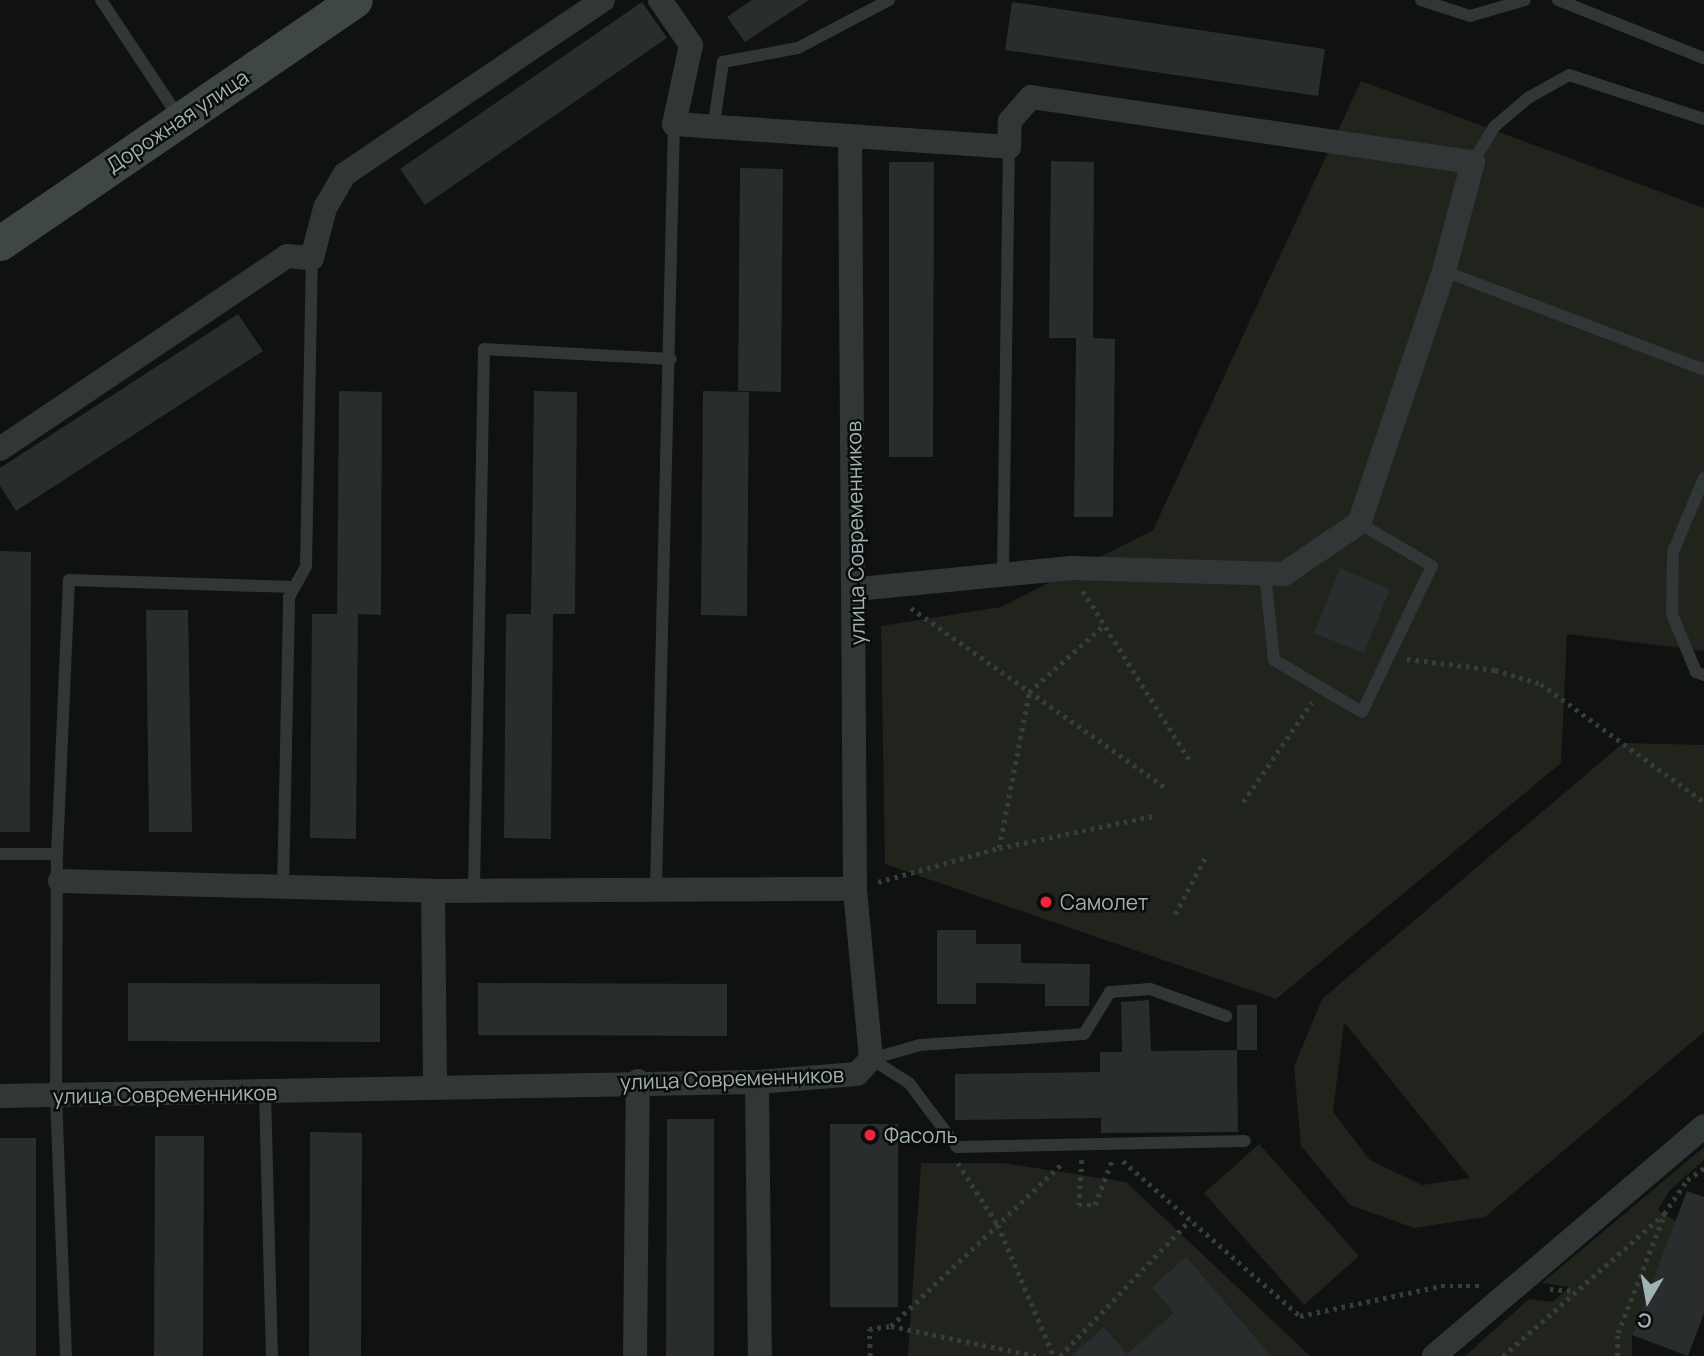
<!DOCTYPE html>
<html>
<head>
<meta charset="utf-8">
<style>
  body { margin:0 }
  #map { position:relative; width:1704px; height:1356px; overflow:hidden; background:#101111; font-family:Manrope,sans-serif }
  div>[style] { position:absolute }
  .green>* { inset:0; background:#20241c }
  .building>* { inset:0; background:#2a2d2d }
  .path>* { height:4.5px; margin-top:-2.25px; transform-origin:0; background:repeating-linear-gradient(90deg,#373d3d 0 3.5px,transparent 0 8.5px) }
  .lane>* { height:12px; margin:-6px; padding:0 6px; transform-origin:6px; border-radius:6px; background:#313636 }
  .street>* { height:24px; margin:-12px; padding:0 12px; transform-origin:12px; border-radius:12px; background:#313636 }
  .secondary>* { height:35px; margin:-17.5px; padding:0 17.5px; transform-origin:17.5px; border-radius:17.5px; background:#3f4646 }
  .dots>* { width:19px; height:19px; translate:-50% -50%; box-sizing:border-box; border:4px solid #0b0c0c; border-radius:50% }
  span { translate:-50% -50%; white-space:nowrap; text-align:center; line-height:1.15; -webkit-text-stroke:5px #0b0c0c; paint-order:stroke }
  .street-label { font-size:21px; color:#a0b2b1 }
  .poi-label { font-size:21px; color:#a0b2b1 }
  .left { translate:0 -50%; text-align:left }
  .north { position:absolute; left:1613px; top:1265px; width:70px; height:70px; -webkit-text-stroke:5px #0b0c0c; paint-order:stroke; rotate:190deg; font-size:19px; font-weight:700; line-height:28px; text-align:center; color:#a0b2b1 }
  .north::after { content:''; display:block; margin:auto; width:24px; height:32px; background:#a0b2b1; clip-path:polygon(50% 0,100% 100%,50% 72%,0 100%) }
</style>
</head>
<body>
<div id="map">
  <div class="green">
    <div style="clip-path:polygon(1361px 81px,1704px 208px,1704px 651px,1567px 634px,1561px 763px,1276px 999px,885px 864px,881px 626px,1001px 607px,1153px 530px)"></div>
    <div style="clip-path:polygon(evenodd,1623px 743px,1704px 745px,1704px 1032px,1485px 1217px,1414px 1228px,1350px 1205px,1301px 1146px,1294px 1067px,1322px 999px,1623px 743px,1344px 1023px,1345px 1023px,1470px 1178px,1422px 1185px,1370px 1160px,1333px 1112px,1344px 1023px)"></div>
    <div style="clip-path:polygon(1259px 1144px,1359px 1256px,1304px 1305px,1204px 1193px)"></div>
    <div style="clip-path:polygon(1704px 1147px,1704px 1160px,1670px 1190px,1658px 1210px,1676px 1221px,1632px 1335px,1632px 1356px,1465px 1356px,1529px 1299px,1553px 1302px,1569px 1287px,1542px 1283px)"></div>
    <div style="clip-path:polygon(921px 1163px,1003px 1163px,1126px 1182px,1310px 1356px,908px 1356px)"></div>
  </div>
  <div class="building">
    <div style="clip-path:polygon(752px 0,809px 0,745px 42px,727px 17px)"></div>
    <div style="clip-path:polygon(642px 2px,667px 38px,425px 205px,400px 169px)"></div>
    <div style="clip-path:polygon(1012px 2px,1325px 49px,1318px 96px,1005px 50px)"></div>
    <div style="clip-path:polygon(1051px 161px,1094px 162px,1093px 338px,1115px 339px,1113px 517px,1074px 517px,1076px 338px,1049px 338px)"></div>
    <div style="clip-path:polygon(889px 162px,934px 162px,933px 457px,889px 457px)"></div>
    <div style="clip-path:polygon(740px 168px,783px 169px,781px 392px,738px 391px)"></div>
    <div style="clip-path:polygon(238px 314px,263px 351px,16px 511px,0 486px,0 468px)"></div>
    <div style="clip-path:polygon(339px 391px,382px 392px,381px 615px,358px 614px,356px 839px,310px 838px,312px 614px,337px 614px)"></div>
    <div style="clip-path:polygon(534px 391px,577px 392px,575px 614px,553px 614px,551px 839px,504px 838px,506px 614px,531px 614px)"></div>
    <div style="clip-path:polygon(703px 391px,749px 392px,747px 616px,701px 615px)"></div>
    <div style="clip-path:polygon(0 551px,31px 552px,30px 832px,0 832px)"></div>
    <div style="clip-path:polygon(1340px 568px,1390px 589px,1364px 653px,1314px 633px)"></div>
    <div style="clip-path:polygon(146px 610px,188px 610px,192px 832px,149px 832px)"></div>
    <div style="clip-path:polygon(937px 930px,976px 930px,976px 944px,1021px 944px,1021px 963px,1090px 964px,1089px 1006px,1045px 1006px,1045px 984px,976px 983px,976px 1004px,937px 1004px)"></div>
    <div style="clip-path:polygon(128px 983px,380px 984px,380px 1042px,128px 1041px)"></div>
    <div style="clip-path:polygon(478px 983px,727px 984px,727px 1036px,478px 1035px)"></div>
    <div style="clip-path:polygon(1149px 1000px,1151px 1051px,1237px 1050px,1238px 1132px,1101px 1133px,1101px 1118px,955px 1120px,955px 1074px,1100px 1072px,1100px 1052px,1122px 1052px,1121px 1002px)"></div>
    <div style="clip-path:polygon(1237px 1005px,1257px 1005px,1257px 1050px,1237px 1050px)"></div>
    <div style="clip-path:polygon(667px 1119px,714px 1119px,714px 1356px,666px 1356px)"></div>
    <div style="clip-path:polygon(830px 1124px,898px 1124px,898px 1307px,830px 1307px)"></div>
    <div style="clip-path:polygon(310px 1132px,362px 1133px,361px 1356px,309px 1356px)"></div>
    <div style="clip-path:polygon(155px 1136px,204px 1136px,203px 1356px,154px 1356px)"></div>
    <div style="clip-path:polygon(0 1138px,36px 1138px,36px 1356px,0 1356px)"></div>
    <div style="clip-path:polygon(1687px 1191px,1704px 1197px,1704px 1313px,1688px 1356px,1632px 1335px)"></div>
    <div style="clip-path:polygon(1186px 1257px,1271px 1356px,1071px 1356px,1104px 1327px,1127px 1354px,1174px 1313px,1152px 1287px)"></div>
  </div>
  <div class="path">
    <div style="left:1083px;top:591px;width:199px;rotate:57.8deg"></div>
    <div style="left:911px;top:608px;width:314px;rotate:35.2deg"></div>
    <div style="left:1407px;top:659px;width:89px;rotate:7.1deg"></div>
    <div style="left:1495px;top:670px;width:48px;rotate:16.9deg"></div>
    <div style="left:1541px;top:684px;width:201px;rotate:35.9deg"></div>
    <div style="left:1243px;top:802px;width:121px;rotate:-55.4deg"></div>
    <div style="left:999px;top:848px;width:159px;rotate:-79.1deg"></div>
    <div style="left:1029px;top:692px;width:98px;rotate:-41.7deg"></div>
    <div style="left:878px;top:882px;width:126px;rotate:-15.7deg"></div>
    <div style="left:999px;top:848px;width:157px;rotate:-11.7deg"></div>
    <div style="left:1175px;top:914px;width:68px;rotate:-61.9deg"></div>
    <div style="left:1082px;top:1160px;width:45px;rotate:93.8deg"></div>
    <div style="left:1079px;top:1205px;width:16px"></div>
    <div style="left:1095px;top:1205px;width:48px;rotate:-69.3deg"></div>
    <div style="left:1123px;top:1161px;width:235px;rotate:41.2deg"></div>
    <div style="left:1300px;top:1316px;width:144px;rotate:-12deg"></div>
    <div style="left:1441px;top:1286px;width:38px"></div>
    <div style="left:958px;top:1163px;width:74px;rotate:57.2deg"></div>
    <div style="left:998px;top:1225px;width:142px;rotate:66.9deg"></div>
    <div style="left:1550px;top:1289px;width:24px;rotate:5deg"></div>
    <div style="left:891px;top:1326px;width:237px;rotate:-43.5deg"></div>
    <div style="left:870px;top:1356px;width:27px;rotate:-92deg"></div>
    <div style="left:869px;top:1329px;width:22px;rotate:-8deg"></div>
    <div style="left:891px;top:1326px;width:148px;rotate:11.7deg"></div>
    <div style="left:1060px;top:1356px;width:188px;rotate:-46.3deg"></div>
    <div style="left:1503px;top:1356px;width:215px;rotate:-41.4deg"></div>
    <div style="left:1664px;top:1214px;width:41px;rotate:-55.9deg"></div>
    <div style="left:1687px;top:1180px;width:21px;rotate:-35deg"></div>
    <div style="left:1617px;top:1356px;width:23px;rotate:-88deg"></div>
    <div style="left:1618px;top:1333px;width:127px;rotate:-68.7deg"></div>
  </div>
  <div class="lane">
    <div style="left:101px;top:0;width:143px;rotate:56.4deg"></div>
    <div style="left:1421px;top:0;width:52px;rotate:18.1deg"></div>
    <div style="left:1470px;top:16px;width:57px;rotate:-16.2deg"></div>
    <div style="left:1558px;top:0;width:157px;rotate:21.7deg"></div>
    <div style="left:714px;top:123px;width:62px;rotate:-81.6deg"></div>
    <div style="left:723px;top:62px;width:76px;rotate:-10.6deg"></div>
    <div style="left:798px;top:48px;width:103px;rotate:-27.8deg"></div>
    <div style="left:1473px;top:162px;width:41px;rotate:-59deg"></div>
    <div style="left:1494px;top:127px;width:45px;rotate:-40.5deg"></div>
    <div style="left:1528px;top:98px;width:47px;rotate:-29.3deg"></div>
    <div style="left:1569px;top:75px;width:142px;rotate:18.1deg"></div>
    <div style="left:1444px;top:271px;width:278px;rotate:20.8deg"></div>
    <div style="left:1704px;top:478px;width:80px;rotate:112.7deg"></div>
    <div style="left:1673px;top:552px;width:62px;rotate:90.9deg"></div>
    <div style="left:1672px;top:614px;width:63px;rotate:67.5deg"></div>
    <div style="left:1696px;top:672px;width:9px;rotate:21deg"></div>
    <div style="left:1003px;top:572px;width:425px;rotate:-89.2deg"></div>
    <div style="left:1265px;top:572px;width:88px;rotate:84.2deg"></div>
    <div style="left:1274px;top:660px;width:102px;rotate:30.6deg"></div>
    <div style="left:1362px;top:712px;width:162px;rotate:-64.4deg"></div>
    <div style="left:1432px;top:566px;width:85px;rotate:-149.5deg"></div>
    <div style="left:0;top:854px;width:57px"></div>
    <div style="left:656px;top:887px;width:763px;rotate:-88.65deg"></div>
    <div style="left:474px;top:889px;width:540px;rotate:-88.94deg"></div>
    <div style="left:484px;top:349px;width:187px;rotate:3.1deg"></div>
    <div style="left:283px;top:890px;width:293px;rotate:-88.8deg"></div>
    <div style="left:289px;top:597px;width:35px;rotate:-61deg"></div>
    <div style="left:306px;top:566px;width:308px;rotate:-88.9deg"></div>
    <div style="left:871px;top:1059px;width:45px;rotate:32.3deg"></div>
    <div style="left:909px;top:1083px;width:80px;rotate:53.1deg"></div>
    <div style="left:957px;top:1147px;width:288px;rotate:-1.2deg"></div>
    <div style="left:871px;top:1059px;width:51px;rotate:-15.9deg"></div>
    <div style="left:920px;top:1045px;width:164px;rotate:-3.8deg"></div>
    <div style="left:1084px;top:1034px;width:49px;rotate:-58.2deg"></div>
    <div style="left:1110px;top:992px;width:40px;rotate:-4.3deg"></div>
    <div style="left:1150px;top:989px;width:81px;rotate:19.6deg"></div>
    <div style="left:265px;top:1092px;width:264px;rotate:88.5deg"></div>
    <div style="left:66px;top:1356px;width:259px;rotate:-92.2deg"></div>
    <div style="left:56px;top:1097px;width:243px;rotate:-89.8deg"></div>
    <div style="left:57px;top:854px;width:274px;rotate:-87.5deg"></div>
    <div style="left:69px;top:580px;width:225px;rotate:1.8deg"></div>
  </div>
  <div class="street">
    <div style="left:660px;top:0;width:55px;rotate:55.4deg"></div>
    <div style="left:691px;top:45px;width:81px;rotate:102.1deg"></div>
    <div style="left:674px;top:124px;width:336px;rotate:3.9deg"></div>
    <div style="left:1009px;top:147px;width:26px;rotate:-88deg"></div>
    <div style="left:1010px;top:121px;width:32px;rotate:-49deg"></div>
    <div style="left:1031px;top:97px;width:447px;rotate:8.4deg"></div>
    <div style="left:1473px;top:162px;width:113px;rotate:104.9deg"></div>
    <div style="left:1444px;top:271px;width:266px;rotate:108.6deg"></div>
    <div style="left:1359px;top:523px;width:91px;rotate:145.8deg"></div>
    <div style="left:1284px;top:574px;width:213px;rotate:-178.4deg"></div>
    <div style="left:1071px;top:568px;width:216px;rotate:174.4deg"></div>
    <div style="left:0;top:449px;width:346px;rotate:-33.9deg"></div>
    <div style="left:287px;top:256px;width:25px;rotate:5deg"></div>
    <div style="left:312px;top:258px;width:52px;rotate:-75.4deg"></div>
    <div style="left:325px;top:208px;width:39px;rotate:-60deg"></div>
    <div style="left:345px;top:174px;width:311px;rotate:-34deg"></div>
    <div style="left:60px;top:881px;width:373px;rotate:1.5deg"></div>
    <div style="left:433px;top:891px;width:422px;rotate:-0.3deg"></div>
    <div style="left:433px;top:891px;width:195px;rotate:89.4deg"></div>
    <div style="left:757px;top:1082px;width:274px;rotate:89.4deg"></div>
    <div style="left:0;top:1096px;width:757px;rotate:-1.06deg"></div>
    <div style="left:757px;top:1082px;width:100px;rotate:-4.6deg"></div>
    <div style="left:857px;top:1074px;width:21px;rotate:-47deg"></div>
    <div style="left:871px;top:1059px;width:171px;rotate:-95.4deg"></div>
    <div style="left:855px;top:889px;width:752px;rotate:-90.38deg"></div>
    <div style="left:635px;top:1356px;width:275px;rotate:-89.4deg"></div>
    <div style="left:1434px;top:1356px;width:355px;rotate:-40.4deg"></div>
  </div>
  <div class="secondary">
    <div style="left:0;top:243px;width:430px;rotate:-34.4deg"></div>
  </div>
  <div class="dots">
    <div style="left:1046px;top:902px;background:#f3253e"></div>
    <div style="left:870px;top:1135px;background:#f3253e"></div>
  </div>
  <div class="street-label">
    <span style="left:177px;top:121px;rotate:-34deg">Дорожная улица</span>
    <span style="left:855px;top:533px;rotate:-91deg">улица Современников</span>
    <span style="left:732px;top:1078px;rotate:-2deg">улица Современников</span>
    <span style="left:165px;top:1094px;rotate:-1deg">улица Современников</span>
  </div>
  <div class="poi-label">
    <span class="left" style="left:1060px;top:902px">Самолет</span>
    <span class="left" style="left:884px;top:1135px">Фасоль</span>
  </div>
  <div class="north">С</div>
</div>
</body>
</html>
